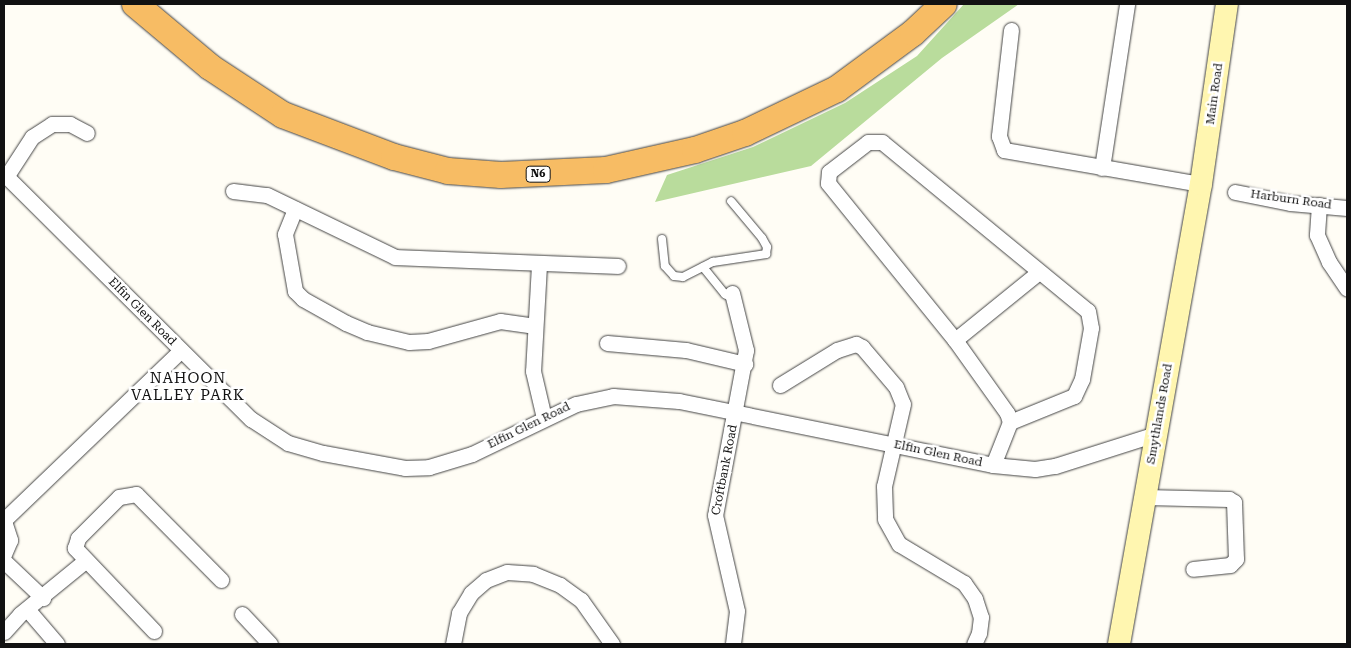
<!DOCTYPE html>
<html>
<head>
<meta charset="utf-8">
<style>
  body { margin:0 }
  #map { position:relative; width:1351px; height:648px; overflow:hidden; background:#fffdf5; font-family:"Roboto Serif",serif }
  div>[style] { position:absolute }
  .forest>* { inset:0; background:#b9dc9c }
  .roads { filter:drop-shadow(0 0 1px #444) drop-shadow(0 0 1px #444) }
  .service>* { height:8px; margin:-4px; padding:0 4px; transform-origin:4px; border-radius:4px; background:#fff }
  .minor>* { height:15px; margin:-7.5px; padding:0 7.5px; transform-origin:7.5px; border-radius:7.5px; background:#fff }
  .secondary>* { height:22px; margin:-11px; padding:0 11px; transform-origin:11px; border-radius:11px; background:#fff6b0 }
  .trunk>* { height:26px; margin:-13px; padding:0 13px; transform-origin:13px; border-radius:13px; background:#f7bc64 }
  span { translate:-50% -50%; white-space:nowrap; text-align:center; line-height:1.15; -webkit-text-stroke:5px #fff; paint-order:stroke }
  .shield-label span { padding:1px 4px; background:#fff; border:1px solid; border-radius:4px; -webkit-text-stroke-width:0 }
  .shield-label { font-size:11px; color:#111; font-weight:700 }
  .street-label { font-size:12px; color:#111 }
  .quarter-label { font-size:15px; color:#111; letter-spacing:1px }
  .frame { position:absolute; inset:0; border:5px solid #111; pointer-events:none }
</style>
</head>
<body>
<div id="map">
  <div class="forest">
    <div style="clip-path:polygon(964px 4px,1019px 4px,942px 58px,811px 166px,655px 202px,667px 175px,753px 147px,845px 103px,917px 56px)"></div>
  </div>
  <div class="roads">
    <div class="service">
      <div style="left:662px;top:239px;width:27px;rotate:84deg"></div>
      <div style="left:665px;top:266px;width:13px;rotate:48deg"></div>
      <div style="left:674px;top:276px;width:9px;rotate:6deg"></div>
      <div style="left:683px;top:277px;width:34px;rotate:-27deg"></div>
      <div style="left:713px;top:262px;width:54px;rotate:-8.6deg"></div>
      <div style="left:766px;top:254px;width:7px;rotate:-82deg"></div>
      <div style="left:767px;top:247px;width:10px;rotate:-119deg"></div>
      <div style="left:762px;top:238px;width:48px;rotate:-130deg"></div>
      <div style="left:703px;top:267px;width:35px;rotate:51deg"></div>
      <div style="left:725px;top:294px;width:8px;rotate:30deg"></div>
    </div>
    <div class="minor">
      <div style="left:1011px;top:30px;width:107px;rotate:96.5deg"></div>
      <div style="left:999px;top:136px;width:15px;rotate:70deg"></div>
      <div style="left:1004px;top:150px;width:200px;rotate:9.8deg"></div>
      <div style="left:1102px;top:168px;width:166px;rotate:-81.3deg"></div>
      <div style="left:4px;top:174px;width:348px;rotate:44.8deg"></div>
      <div style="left:251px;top:419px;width:44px;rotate:33deg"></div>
      <div style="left:288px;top:443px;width:36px;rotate:16deg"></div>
      <div style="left:323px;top:453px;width:83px;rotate:10.4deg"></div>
      <div style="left:405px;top:468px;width:24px;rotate:-2deg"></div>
      <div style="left:429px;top:467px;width:45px;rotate:-16.8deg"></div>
      <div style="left:472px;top:454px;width:115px;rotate:-25.7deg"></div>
      <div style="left:576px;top:404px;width:38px;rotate:-12deg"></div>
      <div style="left:613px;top:396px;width:66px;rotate:4.3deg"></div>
      <div style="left:679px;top:401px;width:320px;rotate:11.5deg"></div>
      <div style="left:993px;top:465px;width:42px;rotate:5.4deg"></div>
      <div style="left:1035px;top:469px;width:20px;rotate:-9deg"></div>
      <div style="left:1055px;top:466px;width:106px;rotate:-17.6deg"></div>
      <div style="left:6px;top:177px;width:48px;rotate:-57deg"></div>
      <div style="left:32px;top:137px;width:24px;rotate:-33deg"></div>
      <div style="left:52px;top:124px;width:18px"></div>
      <div style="left:70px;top:124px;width:19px;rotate:28deg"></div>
      <div style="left:233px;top:191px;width:34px;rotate:7deg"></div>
      <div style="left:267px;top:195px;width:142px;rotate:25.8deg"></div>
      <div style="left:395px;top:257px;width:223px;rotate:2.3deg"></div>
      <div style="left:1235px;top:192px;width:56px;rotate:11.3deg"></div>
      <div style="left:1290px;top:203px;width:57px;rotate:5deg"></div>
      <div style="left:1319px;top:205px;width:30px;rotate:94deg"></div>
      <div style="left:1317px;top:235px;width:30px;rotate:66deg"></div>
      <div style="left:1329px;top:262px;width:32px;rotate:56deg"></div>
      <div style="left:295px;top:209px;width:27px;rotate:112deg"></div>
      <div style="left:285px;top:234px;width:58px;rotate:80deg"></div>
      <div style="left:295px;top:291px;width:11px;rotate:45deg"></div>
      <div style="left:303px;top:299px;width:49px;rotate:29.2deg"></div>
      <div style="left:346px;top:323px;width:23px;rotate:23deg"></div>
      <div style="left:367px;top:332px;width:43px;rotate:13.4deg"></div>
      <div style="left:409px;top:342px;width:19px;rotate:-3deg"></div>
      <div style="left:428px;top:341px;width:75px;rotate:-15.5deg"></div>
      <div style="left:500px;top:321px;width:34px;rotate:8deg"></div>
      <div style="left:539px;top:265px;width:106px;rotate:93.2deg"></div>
      <div style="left:533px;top:371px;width:48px;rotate:76.8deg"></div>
      <div style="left:732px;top:293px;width:59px;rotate:76.2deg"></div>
      <div style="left:746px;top:350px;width:168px;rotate:100.6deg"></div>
      <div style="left:715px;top:515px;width:98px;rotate:77.1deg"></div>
      <div style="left:737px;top:611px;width:33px;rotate:97deg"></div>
      <div style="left:955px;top:340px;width:108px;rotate:-39deg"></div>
      <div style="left:607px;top:343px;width:79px;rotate:5.1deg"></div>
      <div style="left:686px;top:350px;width:61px;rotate:13.3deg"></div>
      <div style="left:780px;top:385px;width:67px;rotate:-31.6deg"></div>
      <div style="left:837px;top:350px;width:20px;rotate:-18deg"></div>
      <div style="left:856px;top:344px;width:7px;rotate:27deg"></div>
      <div style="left:862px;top:347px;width:52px;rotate:49.6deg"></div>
      <div style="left:896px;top:387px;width:18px;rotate:68deg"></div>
      <div style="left:903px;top:404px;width:84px;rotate:103deg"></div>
      <div style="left:884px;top:486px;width:33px;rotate:88deg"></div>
      <div style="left:885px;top:519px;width:29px;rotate:61deg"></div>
      <div style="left:899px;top:544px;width:76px;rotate:31deg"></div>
      <div style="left:964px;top:583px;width:19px;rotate:55deg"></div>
      <div style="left:975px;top:599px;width:19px;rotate:72deg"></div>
      <div style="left:981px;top:617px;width:16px;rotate:97deg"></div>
      <div style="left:979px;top:633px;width:12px;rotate:114deg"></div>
      <div style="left:993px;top:465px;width:46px;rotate:-68.4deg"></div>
      <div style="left:1010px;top:422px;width:9px;rotate:-108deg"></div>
      <div style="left:1007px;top:413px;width:90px;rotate:-125.5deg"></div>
      <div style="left:955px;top:340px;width:202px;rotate:-129deg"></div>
      <div style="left:828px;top:183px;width:11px;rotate:-85deg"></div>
      <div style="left:829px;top:172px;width:49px;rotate:-37.6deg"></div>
      <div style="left:868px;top:142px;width:14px"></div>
      <div style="left:882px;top:142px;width:266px;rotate:39.4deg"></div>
      <div style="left:1088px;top:311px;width:17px;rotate:80deg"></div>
      <div style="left:1091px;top:328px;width:52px;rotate:100deg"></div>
      <div style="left:1082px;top:379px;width:19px;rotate:115deg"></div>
      <div style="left:1074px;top:396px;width:69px;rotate:157.9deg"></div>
      <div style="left:1145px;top:497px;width:84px;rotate:1.4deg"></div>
      <div style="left:1229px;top:499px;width:6px;rotate:31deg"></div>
      <div style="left:1234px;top:502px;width:57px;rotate:88deg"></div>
      <div style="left:1236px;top:559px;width:8px;rotate:135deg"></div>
      <div style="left:1230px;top:565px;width:37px;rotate:174deg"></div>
      <div style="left:4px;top:520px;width:245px;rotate:-43.8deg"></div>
      <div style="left:4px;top:521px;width:20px;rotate:72deg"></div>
      <div style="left:10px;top:540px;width:15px;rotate:113deg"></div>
      <div style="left:4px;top:561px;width:54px;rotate:43.5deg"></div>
      <div style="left:27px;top:609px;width:46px;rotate:49.4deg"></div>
      <div style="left:242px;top:614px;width:41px;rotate:47deg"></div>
      <div style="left:154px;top:631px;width:115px;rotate:-133.6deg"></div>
      <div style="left:75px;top:548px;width:10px;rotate:-73deg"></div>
      <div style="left:78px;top:538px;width:58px;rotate:-45deg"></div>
      <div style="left:119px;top:497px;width:17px;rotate:-10deg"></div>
      <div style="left:136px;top:494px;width:121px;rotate:45.3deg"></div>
      <div style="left:4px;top:632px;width:24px;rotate:-48deg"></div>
      <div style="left:20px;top:614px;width:84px;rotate:-39.2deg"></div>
      <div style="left:453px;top:644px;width:32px;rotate:-79deg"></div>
      <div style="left:459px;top:613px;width:23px;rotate:-59deg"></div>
      <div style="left:471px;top:593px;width:20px;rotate:-41deg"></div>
      <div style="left:486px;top:580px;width:22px;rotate:-21deg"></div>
      <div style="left:507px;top:572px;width:26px;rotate:4deg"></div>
      <div style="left:533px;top:574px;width:29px;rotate:22deg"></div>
      <div style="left:560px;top:585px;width:26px;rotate:36deg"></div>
      <div style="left:581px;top:600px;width:54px;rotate:54.8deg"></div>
    </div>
    <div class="secondary">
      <div style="left:1119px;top:644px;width:467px;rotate:-79.9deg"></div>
      <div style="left:1201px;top:184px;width:182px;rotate:-81.8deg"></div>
    </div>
    <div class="trunk">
      <div style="left:135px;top:4px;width:98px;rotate:40deg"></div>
      <div style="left:210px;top:67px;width:87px;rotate:33.3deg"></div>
      <div style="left:283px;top:115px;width:119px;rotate:20.7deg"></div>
      <div style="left:394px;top:157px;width:56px;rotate:14.5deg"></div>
      <div style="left:448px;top:171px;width:53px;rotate:4.3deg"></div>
      <div style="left:501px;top:175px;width:105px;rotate:-2.7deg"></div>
      <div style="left:606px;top:170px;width:91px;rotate:-12.7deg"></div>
      <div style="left:695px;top:150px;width:53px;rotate:-18.8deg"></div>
      <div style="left:745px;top:133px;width:102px;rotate:-25.6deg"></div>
      <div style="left:837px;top:89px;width:94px;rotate:-36.4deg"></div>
      <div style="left:913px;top:33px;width:42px;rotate:-43.1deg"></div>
    </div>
  </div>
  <div class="shield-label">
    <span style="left:538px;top:174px">N6</span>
  </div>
  <div class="street-label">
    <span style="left:1215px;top:94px;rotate:-82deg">Main Road</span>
    <span style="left:1291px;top:200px;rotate:8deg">Harburn Road</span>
    <span style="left:142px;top:312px;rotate:45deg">Elfin Glen Road</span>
    <span style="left:1160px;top:414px;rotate:-80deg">Smythlands Road</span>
    <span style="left:529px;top:426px;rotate:-26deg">Elfin Glen Road</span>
    <span style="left:938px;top:454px;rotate:12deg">Elfin Glen Road</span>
    <span style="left:725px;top:470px;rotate:-79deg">Croftbank Road</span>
  </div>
  <div class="quarter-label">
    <span style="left:188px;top:387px">NAHOON<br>VALLEY PARK</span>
  </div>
  <div class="frame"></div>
</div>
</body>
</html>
